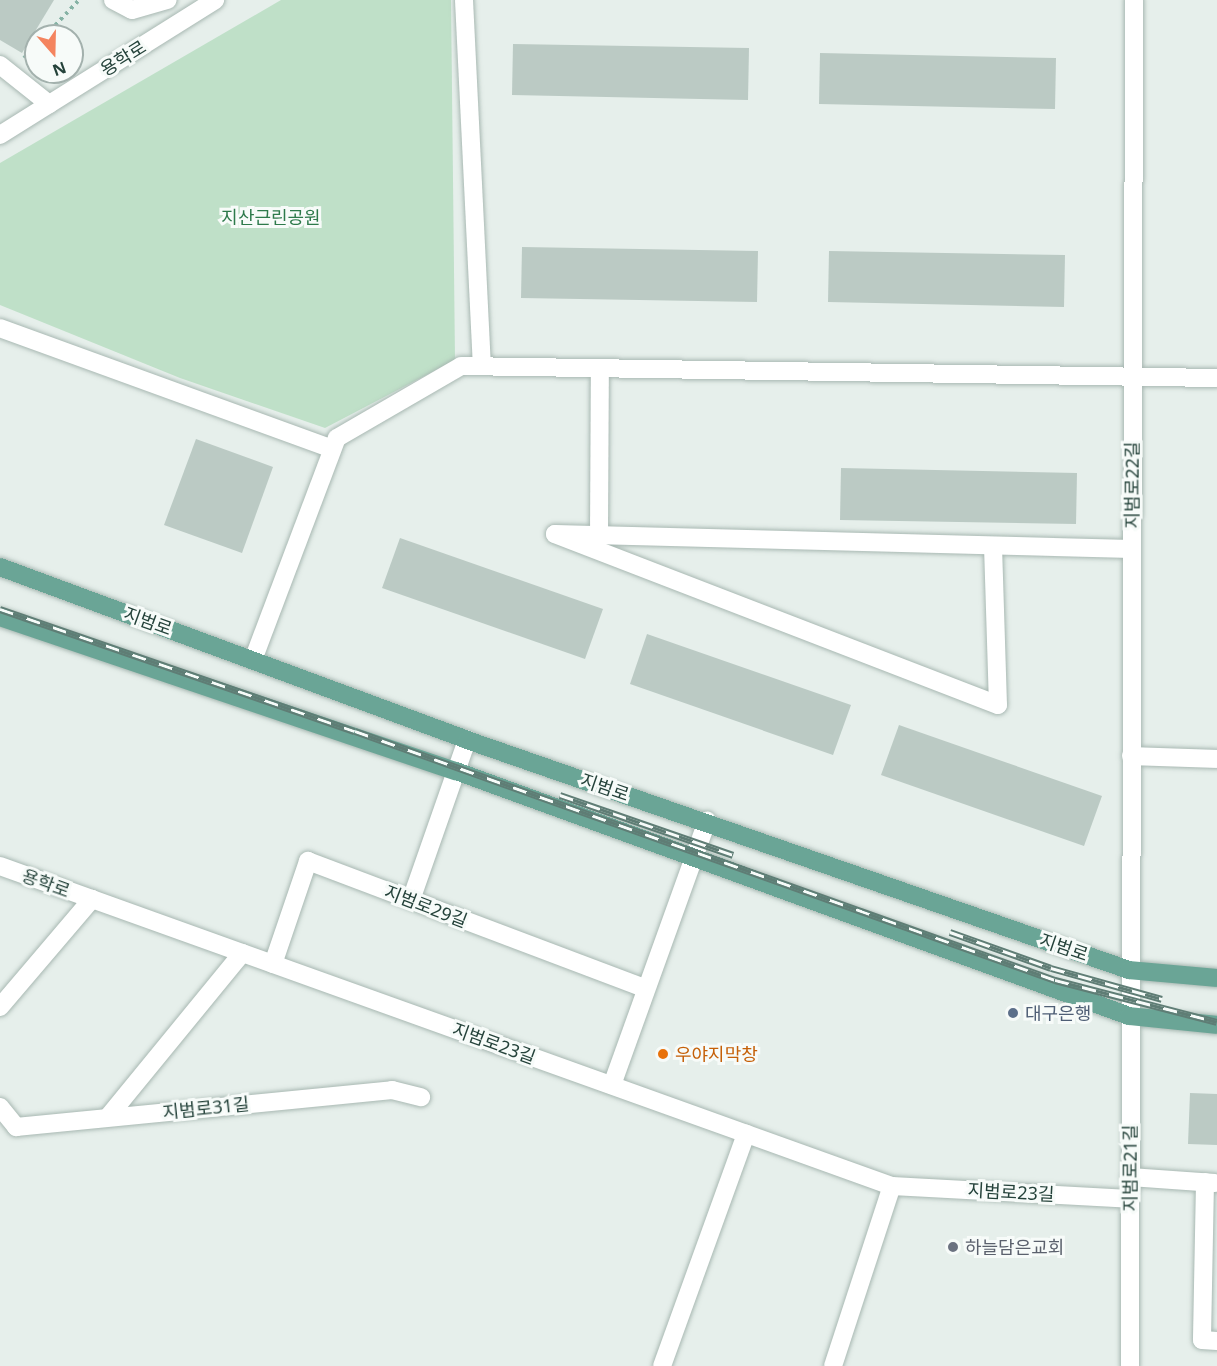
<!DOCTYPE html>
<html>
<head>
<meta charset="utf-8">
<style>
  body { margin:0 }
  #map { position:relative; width:1217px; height:1366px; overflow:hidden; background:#e6efeb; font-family:"Noto Sans","Noto Sans KR",sans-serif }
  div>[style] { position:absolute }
  .green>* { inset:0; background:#bfe0c8 }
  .building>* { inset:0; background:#bbcac4 }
  .path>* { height:4px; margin-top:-2px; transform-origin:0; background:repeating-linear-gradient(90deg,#86b3a5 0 3px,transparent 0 7.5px) }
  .roads { filter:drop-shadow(0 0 2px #a8b8b2) drop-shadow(0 0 2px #a8b8b2) }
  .minor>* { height:18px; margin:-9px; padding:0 9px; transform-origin:9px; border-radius:9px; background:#fff }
  .major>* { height:18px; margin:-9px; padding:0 9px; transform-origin:9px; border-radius:9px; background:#6aa596 }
  .rail>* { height:7px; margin-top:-3.5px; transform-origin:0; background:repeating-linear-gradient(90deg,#f7fbf9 0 14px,#5f7d75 0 28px); box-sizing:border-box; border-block:2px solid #5f7d75 }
  .dots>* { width:16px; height:16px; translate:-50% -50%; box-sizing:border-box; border:3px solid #f7fbf9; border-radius:50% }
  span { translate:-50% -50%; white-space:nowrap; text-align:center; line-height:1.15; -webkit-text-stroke:6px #f7fbf9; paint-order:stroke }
  .street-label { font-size:18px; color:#24423a }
  .park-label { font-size:18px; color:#2d7a4b }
  .service-label { font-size:18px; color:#4e5e75 }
  .left { translate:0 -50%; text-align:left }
  .food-label { font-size:18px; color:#c56008 }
  .worship-label { font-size:18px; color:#5b616d }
  .north { position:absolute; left:24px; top:24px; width:60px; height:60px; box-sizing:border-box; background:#f7fbf9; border:2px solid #a3b1ad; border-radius:50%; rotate:160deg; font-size:16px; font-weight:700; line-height:24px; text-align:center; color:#24423a }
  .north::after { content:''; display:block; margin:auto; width:21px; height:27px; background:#f4845f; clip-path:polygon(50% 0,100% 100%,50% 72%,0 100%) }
</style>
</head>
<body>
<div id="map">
  <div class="green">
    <div style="clip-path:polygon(281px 0,451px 0,455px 360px,325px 428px,180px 378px,0 305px,0 163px)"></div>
  </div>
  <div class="building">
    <div style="clip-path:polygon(0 0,54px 0,22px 53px,0 40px)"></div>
    <div style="clip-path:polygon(513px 44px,749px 48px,748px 100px,512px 95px)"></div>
    <div style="clip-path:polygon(820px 53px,1056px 58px,1055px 109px,819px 104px)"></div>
    <div style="clip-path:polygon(522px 247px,758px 251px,757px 302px,521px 298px)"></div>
    <div style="clip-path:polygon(829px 251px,1065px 255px,1064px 307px,828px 302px)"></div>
    <div style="clip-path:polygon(196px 439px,273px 467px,242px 553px,164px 525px)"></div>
    <div style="clip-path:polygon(841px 468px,1077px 473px,1076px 524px,840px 520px)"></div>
    <div style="clip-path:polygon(400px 538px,603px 609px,585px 659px,382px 588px)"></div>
    <div style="clip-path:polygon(647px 634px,851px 705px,833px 755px,630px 684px)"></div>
    <div style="clip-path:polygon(899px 725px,1102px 796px,1084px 846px,881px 775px)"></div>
    <div style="clip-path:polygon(1190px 1093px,1217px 1094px,1217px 1145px,1188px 1144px)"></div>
  </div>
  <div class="path">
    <div style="left:45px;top:36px;width:50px;rotate:-46.6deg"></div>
    <div style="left:24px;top:58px;width:18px;rotate:-47deg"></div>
  </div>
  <div class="roads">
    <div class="minor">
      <div style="left:113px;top:0;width:21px;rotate:28deg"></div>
      <div style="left:132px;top:10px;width:37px;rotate:-16deg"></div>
      <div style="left:464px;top:0;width:366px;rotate:87.2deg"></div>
      <div style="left:0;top:65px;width:63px;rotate:38.5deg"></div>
      <div style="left:0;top:135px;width:254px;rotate:-32.1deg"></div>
      <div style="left:0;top:328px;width:353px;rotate:20deg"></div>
      <div style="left:599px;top:536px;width:168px;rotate:-89.7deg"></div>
      <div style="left:993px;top:546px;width:159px;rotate:88.2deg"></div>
      <div style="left:998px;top:705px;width:475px;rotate:-158.9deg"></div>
      <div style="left:555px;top:534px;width:577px;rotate:1.49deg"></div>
      <div style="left:253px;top:660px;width:237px;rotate:-69.3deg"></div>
      <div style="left:337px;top:438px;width:143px;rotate:-30.1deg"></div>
      <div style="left:461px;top:366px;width:756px;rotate:0.91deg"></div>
      <div style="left:1131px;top:756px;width:86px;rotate:2deg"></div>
      <div style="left:0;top:866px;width:948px;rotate:19.74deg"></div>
      <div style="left:892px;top:1186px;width:238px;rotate:3.1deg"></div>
      <div style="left:411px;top:900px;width:170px;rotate:-70.7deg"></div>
      <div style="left:273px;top:964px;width:109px;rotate:-71.2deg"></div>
      <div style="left:308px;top:861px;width:361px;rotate:20.7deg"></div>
      <div style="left:0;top:1007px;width:142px;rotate:-49.6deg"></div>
      <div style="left:612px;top:1085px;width:281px;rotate:-70.2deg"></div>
      <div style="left:0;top:1107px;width:26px;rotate:51deg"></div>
      <div style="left:16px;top:1127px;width:378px;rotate:-5.6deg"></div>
      <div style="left:392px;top:1090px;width:30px;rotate:14deg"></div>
      <div style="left:108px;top:1117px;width:212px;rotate:-50.7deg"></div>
      <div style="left:1130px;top:1177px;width:85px;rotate:4deg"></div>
      <div style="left:1205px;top:1182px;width:158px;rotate:91.1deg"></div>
      <div style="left:1202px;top:1340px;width:15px;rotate:4deg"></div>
      <div style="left:662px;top:1366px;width:247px;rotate:-70.1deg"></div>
      <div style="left:833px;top:1366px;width:189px;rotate:-71.9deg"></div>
      <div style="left:1130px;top:1366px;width:1366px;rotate:-89.83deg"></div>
    </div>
    <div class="major">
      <div style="left:0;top:567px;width:498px;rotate:20.3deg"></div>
      <div style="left:467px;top:740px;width:701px;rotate:19.16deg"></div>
      <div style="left:1129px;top:970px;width:88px;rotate:5.2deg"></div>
      <div style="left:0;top:617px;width:481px;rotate:18.7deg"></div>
      <div style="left:456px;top:771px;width:716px;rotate:20deg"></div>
      <div style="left:1129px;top:1016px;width:88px;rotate:5.8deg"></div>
    </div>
  </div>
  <div class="rail">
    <div style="left:0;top:609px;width:375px;rotate:19deg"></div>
    <div style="left:355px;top:731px;width:743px;rotate:19.58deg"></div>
    <div style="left:1055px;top:980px;width:167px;rotate:14.5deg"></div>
    <div style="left:560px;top:795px;width:183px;rotate:19.1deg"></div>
    <div style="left:950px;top:932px;width:107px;rotate:19.6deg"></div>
    <div style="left:1051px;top:968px;width:115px;rotate:15.6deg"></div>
  </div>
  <div class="dots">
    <div style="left:1013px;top:1013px;background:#5c6f8a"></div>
    <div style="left:663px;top:1054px;background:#e8710a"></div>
    <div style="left:953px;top:1247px;background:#6b7280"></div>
  </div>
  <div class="street-label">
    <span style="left:123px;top:58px;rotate:-32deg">용학로</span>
    <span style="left:1132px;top:485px;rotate:-90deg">지범로22길</span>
    <span style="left:148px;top:621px;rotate:20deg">지범로</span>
    <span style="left:605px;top:787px;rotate:19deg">지범로</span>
    <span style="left:46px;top:883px;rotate:20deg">용학로</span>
    <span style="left:426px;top:906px;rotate:21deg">지범로29길</span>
    <span style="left:1064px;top:947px;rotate:19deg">지범로</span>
    <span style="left:494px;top:1043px;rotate:20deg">지범로23길</span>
    <span style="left:206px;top:1108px;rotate:-6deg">지범로31길</span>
    <span style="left:1130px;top:1168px;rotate:-90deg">지범로21길</span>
    <span style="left:1011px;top:1192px;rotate:3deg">지범로23길</span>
  </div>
  <div class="park-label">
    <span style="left:271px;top:217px">지산근린공원</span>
  </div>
  <div class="service-label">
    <span class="left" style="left:1025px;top:1013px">대구은행</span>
  </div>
  <div class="food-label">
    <span class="left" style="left:675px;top:1054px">우야지막창</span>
  </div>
  <div class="worship-label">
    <span class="left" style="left:965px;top:1247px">하늘담은교회</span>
  </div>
  <div class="north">N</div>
</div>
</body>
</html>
